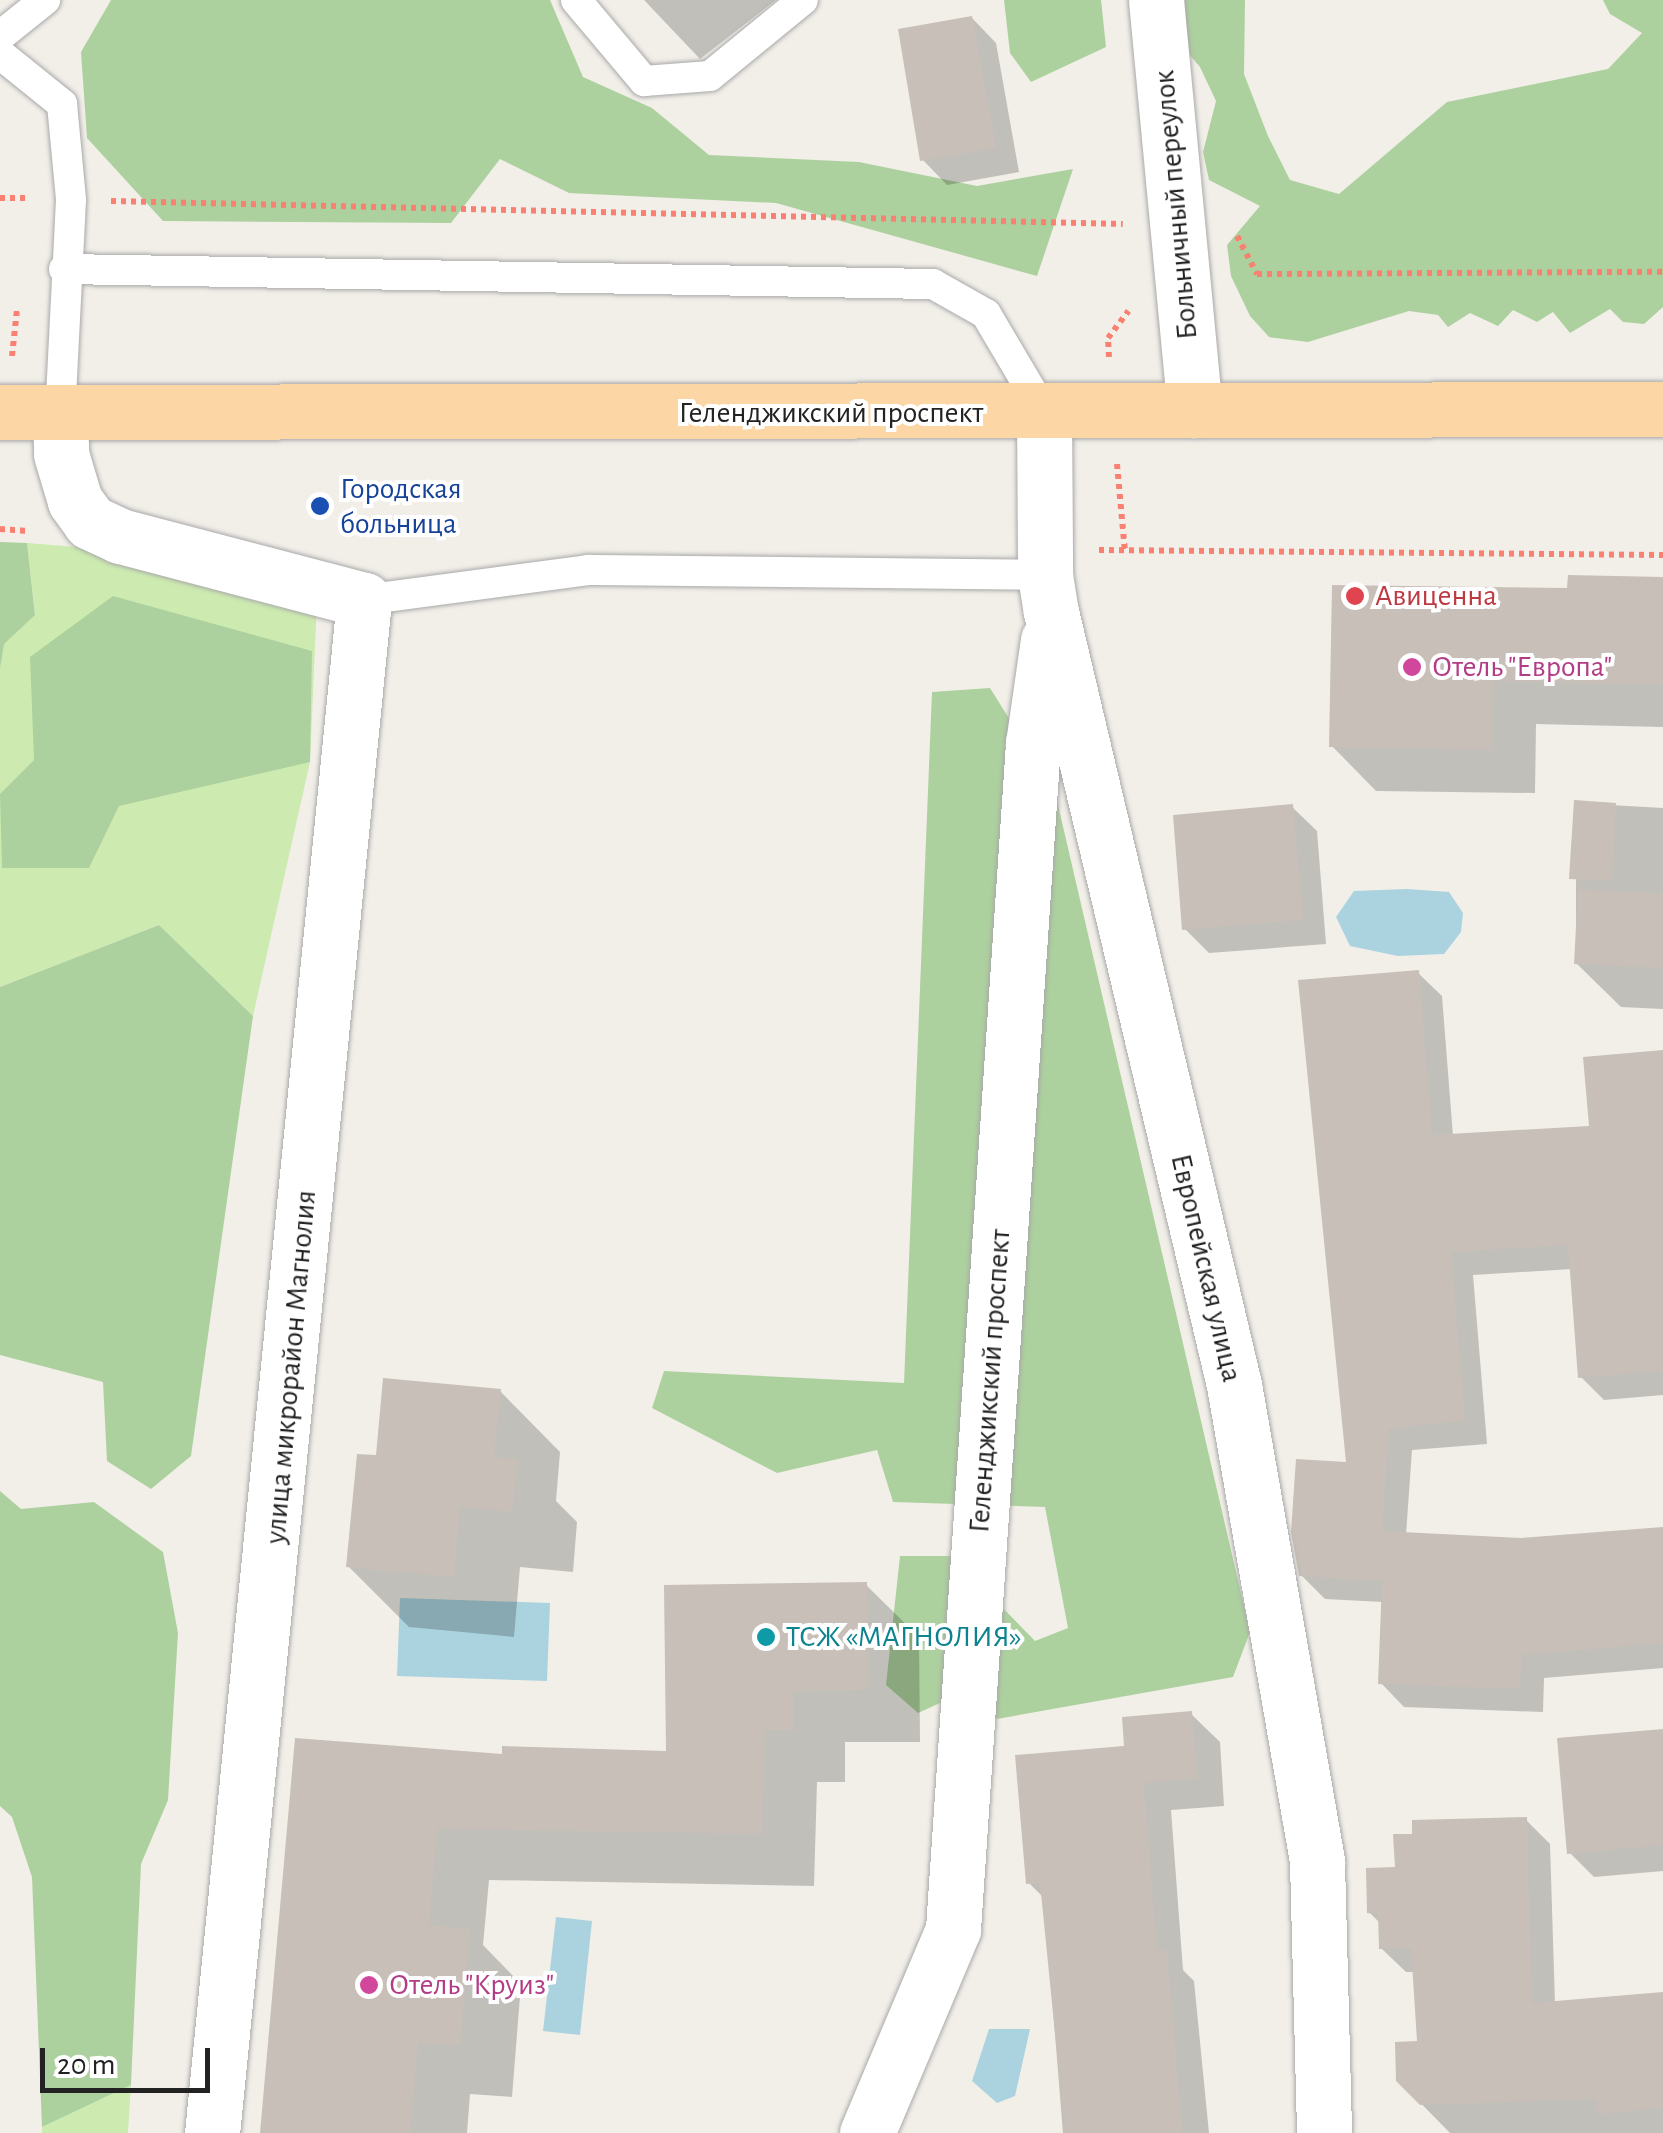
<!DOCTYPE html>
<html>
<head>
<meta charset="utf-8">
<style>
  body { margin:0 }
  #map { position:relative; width:1663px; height:2133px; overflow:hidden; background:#f2efe9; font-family:"Alegreya Sans",sans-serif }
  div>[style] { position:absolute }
  .grass>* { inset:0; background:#cdebb0 }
  .forest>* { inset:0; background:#add19e }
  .water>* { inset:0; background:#aad3df }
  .shadow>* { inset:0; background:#0003 }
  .building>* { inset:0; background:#c7bfb8 }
  .path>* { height:6px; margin-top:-3px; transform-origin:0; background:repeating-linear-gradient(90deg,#fa8072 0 5px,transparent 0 10px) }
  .roads { filter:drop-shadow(0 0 2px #a9a9a9) drop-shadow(0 0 2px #a9a9a9) }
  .service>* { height:30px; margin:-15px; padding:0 15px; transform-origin:15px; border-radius:15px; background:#fff }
  .minor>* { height:55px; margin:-27.5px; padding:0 27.5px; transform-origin:27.5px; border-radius:27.5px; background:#fff }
  .primary>* { height:55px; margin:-27.5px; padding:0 27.5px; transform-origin:27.5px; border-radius:27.5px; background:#fcd6a4 }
  .dots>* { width:28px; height:28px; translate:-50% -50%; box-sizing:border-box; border:5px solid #fff; border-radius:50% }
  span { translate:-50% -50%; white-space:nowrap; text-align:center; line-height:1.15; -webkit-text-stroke:8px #fff; paint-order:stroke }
  .street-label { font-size:30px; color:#222 }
  .transit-label { font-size:30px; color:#164399 }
  .left { translate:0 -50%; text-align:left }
  .health-label { font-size:30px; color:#be3a42 }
  .hotel-label { font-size:30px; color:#b23c85 }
  .culture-label { font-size:30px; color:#0d838f }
  .scale { position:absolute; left:40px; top:2048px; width:170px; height:45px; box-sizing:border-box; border:5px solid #222; border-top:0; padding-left:12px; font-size:30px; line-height:35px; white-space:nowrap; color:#222; -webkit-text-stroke:8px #fff; paint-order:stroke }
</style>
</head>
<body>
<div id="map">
  <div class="grass">
    <div style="clip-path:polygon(27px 543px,89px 548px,317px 600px,310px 762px,253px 1016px,159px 925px,0 987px,0 669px,3px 644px,35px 614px)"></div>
    <div style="clip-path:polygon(131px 2085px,128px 2133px,42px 2133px,42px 2127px)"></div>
  </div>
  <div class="forest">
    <div style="clip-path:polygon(111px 0,550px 0,583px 77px,652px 108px,709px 155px,859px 162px,977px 186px,1073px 169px,1037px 276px,776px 203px,569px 193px,500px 159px,451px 223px,163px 221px,87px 138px,81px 52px)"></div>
    <div style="clip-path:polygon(1004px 0,1101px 0,1106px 47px,1031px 82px,1010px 53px)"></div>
    <div style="clip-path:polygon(1185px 0,1245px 0,1244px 74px,1268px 136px,1290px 180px,1339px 194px,1447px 102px,1608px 69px,1642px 33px,1610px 14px,1603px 0,1663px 0,1663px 307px,1644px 324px,1623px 322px,1610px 309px,1570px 333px,1553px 312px,1537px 322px,1513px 310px,1498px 326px,1470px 313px,1448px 327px,1438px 315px,1409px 311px,1308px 342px,1269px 337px,1250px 316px,1231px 276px,1227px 245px,1260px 206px,1209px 180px,1203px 152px,1216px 101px,1200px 67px,1181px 45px)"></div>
    <div style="clip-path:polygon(0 542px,27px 543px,35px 615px,4px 644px,0 669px)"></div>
    <div style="clip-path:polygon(113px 596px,312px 651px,310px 762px,119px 806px,89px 868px,2px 868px,0 794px,34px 760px,30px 657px)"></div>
    <div style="clip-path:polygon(990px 688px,1055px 792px,1250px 1632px,1233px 1677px,997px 1719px,964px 1692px,918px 1713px,886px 1685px,900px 1556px,952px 1556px,1035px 1641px,1068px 1628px,1045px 1507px,893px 1502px,877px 1450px,777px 1473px,652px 1408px,664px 1371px,904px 1383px,932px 692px)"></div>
    <div style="clip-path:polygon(159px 925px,253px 1016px,191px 1456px,151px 1489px,107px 1461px,103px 1382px,0 1355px,0 987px)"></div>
    <div style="clip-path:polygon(0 1491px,21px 1509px,94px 1502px,163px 1552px,178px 1633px,168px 1800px,141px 1864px,131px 2085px,42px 2127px,32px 1877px,12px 1817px,0 1806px)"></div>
  </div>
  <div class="water">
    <div style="clip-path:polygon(1407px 889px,1449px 892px,1463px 913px,1461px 932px,1444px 954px,1398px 956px,1350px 946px,1336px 917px,1354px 891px)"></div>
    <div style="clip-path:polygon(400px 1598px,550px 1603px,547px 1681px,397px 1676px)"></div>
    <div style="clip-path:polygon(556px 1917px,592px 1921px,580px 2035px,543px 2031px)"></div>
    <div style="clip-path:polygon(989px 2029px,1030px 2029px,1015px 2096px,997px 2103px,972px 2081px)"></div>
  </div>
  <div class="shadow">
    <div style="clip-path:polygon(644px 0,776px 0,700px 59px)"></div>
    <div style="clip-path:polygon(972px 18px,996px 43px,1019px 172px,947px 185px,923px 160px)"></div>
    <div style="clip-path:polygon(1663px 580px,1663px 727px,1536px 724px,1535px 793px,1376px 791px,1332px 746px,1570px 591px)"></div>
    <div style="clip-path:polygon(1576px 803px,1663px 808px,1663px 1009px,1621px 1007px,1576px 963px)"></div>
    <div style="clip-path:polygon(1292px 807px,1317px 831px,1326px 944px,1209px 953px,1184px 928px)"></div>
    <div style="clip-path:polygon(1418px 973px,1442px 996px,1453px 1136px,1591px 1128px,1663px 1053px,1663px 1395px,1604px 1400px,1581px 1377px,1572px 1269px,1473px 1275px,1487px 1444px,1412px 1450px,1406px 1535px,1521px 1541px,1663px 1529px,1663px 1668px,1544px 1678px,1543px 1712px,1404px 1707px,1381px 1683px,1383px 1602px,1325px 1599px,1301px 1575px,1349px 1464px)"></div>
    <div style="clip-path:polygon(500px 1391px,560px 1452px,556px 1501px,577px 1522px,573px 1572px,520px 1567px,514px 1637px,409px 1627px,348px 1566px,379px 1458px)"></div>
    <div style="clip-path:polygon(866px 1585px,919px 1637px,920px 1742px,845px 1742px,845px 1782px,817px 1782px,814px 1886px,489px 1880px,483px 1945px,521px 1984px,512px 2097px,470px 2094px,467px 2133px,262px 2133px,297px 1741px,504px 1757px,669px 1753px)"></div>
    <div style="clip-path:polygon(1191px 1714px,1220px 1742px,1224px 1806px,1171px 1810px,1183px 1970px,1194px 1981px,1209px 2133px,1063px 2133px,1044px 1898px,1029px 1883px,1127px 1748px)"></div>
    <div style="clip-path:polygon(1663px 1731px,1663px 1871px,1594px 1877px,1570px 1853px)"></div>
    <div style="clip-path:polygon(1526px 1820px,1550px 1844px,1555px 2004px,1663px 1995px,1663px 2133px,1450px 2133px,1398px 2080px,1420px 2043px,1416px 1972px,1406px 1972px,1381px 1948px,1381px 1924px,1369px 1912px,1397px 1869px)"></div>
  </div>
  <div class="building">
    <div style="clip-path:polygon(972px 16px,996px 148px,920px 161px,898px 29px)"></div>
    <div style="clip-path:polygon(1568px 575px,1663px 577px,1663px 685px,1493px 681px,1492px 750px,1329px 747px,1332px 585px,1567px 588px)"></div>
    <div style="clip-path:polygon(1574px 800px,1616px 803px,1612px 881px,1569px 879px)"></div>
    <div style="clip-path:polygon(1293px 804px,1303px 920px,1182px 930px,1173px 815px)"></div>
    <div style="clip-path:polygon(1578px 889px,1663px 894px,1663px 968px,1574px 964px)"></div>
    <div style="clip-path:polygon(1419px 970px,1432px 1135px,1589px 1126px,1583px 1057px,1663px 1050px,1663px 1371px,1578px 1378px,1568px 1245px,1451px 1252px,1465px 1421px,1389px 1428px,1382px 1531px,1521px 1538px,1663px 1527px,1663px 1643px,1522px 1655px,1520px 1689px,1378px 1684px,1382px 1581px,1299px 1576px,1291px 1532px,1296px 1459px,1346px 1462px,1298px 980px)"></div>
    <div style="clip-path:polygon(383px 1378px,501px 1389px,494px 1457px,518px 1459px,512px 1512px,460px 1507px,454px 1577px,346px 1567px,357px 1454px,376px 1455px)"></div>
    <div style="clip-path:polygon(867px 1582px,869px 1690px,793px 1691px,793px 1730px,765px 1730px,762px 1834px,437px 1829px,429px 1925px,470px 1929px,460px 2045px,418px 2042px,410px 2133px,260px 2133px,295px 1738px,502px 1754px,502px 1746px,666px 1751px,664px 1585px)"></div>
    <div style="clip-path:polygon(1192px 1711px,1197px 1778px,1144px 1783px,1157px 1951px,1167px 1950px,1182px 2133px,1065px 2133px,1040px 1883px,1026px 1884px,1015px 1755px,1124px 1746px,1122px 1717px)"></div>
    <div style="clip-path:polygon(1663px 1729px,1663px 1845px,1567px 1854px,1557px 1738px)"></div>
    <div style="clip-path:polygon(1527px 1817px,1532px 2003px,1663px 1992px,1663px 2108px,1597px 2114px,1596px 2099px,1420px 2105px,1396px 2081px,1395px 2042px,1417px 2041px,1411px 1948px,1379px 1949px,1378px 1914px,1367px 1913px,1366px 1868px,1395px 1867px,1393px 1834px,1412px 1834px,1412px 1820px)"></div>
  </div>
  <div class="path">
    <div style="left:0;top:198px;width:29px"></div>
    <div style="left:111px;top:201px;width:1012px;rotate:1.3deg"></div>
    <div style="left:1237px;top:236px;width:43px;rotate:62.2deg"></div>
    <div style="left:1257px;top:274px;width:406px;rotate:-0.3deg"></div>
    <div style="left:12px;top:356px;width:47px;rotate:-83.9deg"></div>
    <div style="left:1109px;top:357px;width:19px;rotate:-93deg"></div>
    <div style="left:1108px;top:338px;width:34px;rotate:-53deg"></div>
    <div style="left:1117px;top:464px;width:88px;rotate:84.8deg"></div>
    <div style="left:0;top:529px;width:28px;rotate:4deg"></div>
    <div style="left:1099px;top:550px;width:564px;rotate:0.51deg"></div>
  </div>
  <div class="roads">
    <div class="service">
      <div style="left:576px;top:0;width:106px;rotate:50deg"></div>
      <div style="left:644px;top:81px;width:66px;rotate:-4.3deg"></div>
      <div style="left:710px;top:76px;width:120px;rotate:-39.3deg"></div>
      <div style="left:0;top:36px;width:58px;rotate:-38.7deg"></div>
      <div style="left:0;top:54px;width:80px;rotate:38.9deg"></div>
      <div style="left:62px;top:104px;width:96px;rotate:84.6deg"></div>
      <div style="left:71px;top:200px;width:217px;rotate:92.9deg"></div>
      <div style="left:64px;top:269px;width:869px;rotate:0.99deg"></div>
      <div style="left:933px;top:284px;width:61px;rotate:29.5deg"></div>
      <div style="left:986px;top:314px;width:114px;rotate:59.4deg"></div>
      <div style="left:364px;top:600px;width:226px;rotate:-7.6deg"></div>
      <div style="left:588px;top:570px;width:457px;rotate:0.6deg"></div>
    </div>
    <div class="minor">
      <div style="left:1156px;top:0;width:412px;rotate:84.6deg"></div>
      <div style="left:1044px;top:412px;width:163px;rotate:89.6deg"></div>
      <div style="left:1045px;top:575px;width:37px;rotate:81deg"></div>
      <div style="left:1051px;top:612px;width:794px;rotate:76.68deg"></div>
      <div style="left:1234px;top:1385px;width:484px;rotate:80.1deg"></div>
      <div style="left:1317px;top:1862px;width:271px;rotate:88.5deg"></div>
      <div style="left:60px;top:417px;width:37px;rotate:88deg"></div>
      <div style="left:61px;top:454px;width:49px;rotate:73.4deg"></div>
      <div style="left:75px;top:501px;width:26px;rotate:54deg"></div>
      <div style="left:90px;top:522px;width:33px;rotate:25deg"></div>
      <div style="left:120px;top:536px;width:252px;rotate:14.7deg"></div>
      <div style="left:364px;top:600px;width:1541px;rotate:95.66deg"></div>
      <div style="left:867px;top:2133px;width:221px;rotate:-67.1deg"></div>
      <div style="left:953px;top:1929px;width:1188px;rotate:-86.14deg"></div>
      <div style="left:1033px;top:744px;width:105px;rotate:-81.8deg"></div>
    </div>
    <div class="primary">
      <div style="left:0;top:412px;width:1663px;rotate:-0.1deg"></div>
    </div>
  </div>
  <div class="dots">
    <div style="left:320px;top:506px;background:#1a4fb4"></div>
    <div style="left:1355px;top:596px;background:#e0444e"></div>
    <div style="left:1412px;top:667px;background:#d1479c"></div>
    <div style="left:766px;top:1637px;background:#0f9aa8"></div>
    <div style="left:369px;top:1985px;background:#d1479c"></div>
  </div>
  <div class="street-label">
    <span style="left:1176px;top:205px;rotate:-95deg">Больничный переулок</span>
    <span style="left:831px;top:413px">Геленджикский проспект</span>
    <span style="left:1206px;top:1268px;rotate:77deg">Европейская улица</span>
    <span style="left:291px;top:1367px;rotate:-85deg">улица микрорайон Магнолия</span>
    <span style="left:990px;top:1381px;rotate:-86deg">Геленджикский проспект</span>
  </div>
  <div class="transit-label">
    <span class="left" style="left:340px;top:506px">Городская<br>больница</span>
  </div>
  <div class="health-label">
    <span class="left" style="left:1375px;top:596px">Авиценна</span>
  </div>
  <div class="hotel-label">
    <span class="left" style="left:1432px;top:667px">Отель "Европа"</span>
    <span class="left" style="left:389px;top:1985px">Отель "Круиз"</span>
  </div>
  <div class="culture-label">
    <span class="left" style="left:786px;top:1637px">ТСЖ «МАГНОЛИЯ»</span>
  </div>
  <div class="scale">20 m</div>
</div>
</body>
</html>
